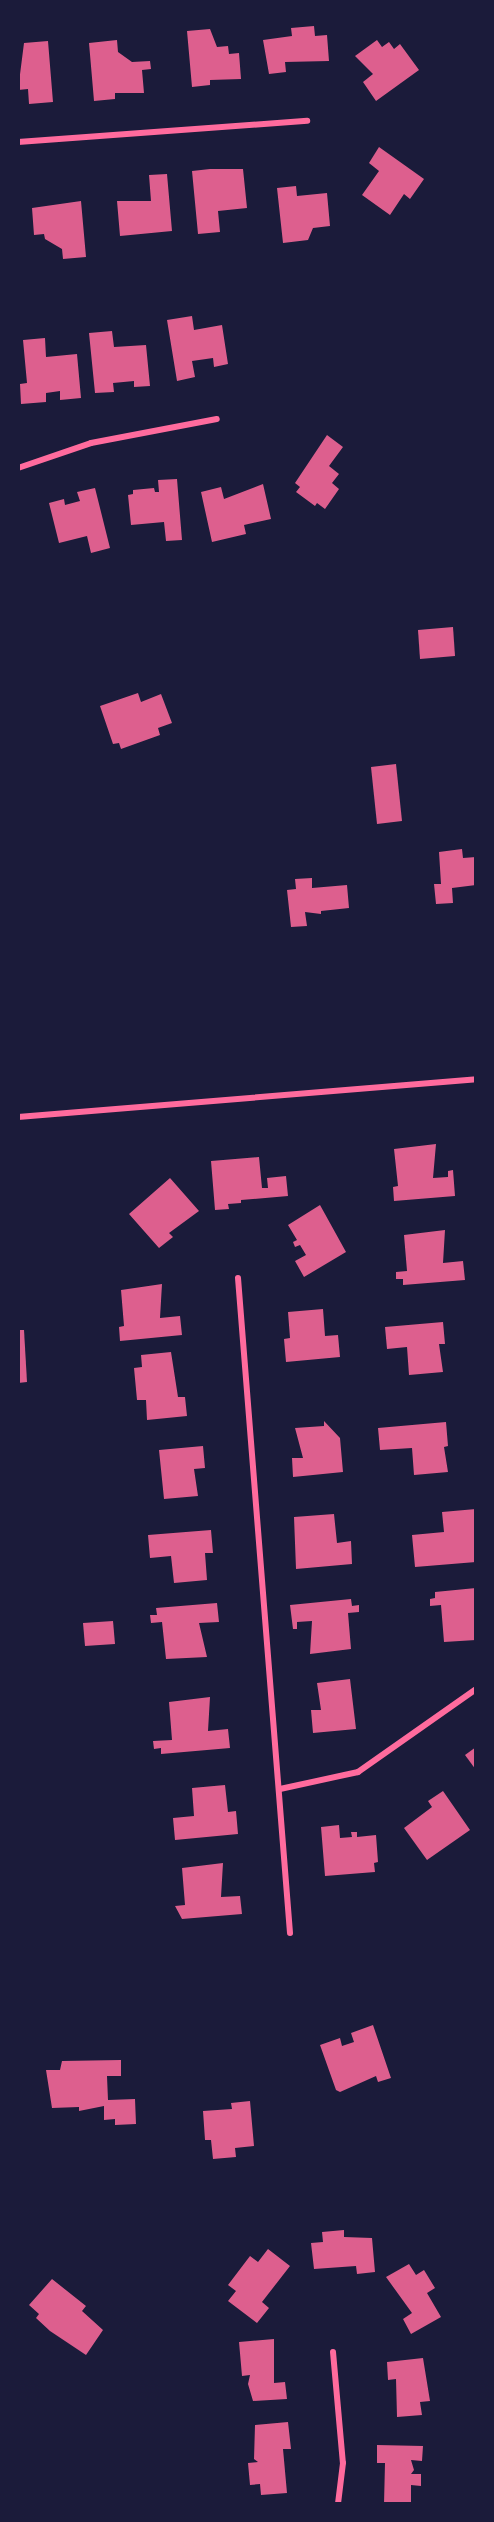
<!DOCTYPE html>
<html>
<head>
<meta charset="utf-8">
<style>
  body { margin:0 }
  #map { position:relative; width:494px; height:2522px; overflow:hidden; background:#1b1b3a; font-family:Helvetica,sans-serif }
  div>[style] { position:absolute }
  .building>* { inset:0; background:#dd5f8e }
  .minor>* { height:6px; margin:-3px; padding:0 3px; transform-origin:3px; border-radius:3px; background:#ff6b9d }
  span { translate:-50% -50%; white-space:nowrap; text-align:center; line-height:1.15; -webkit-text-stroke:4.5px #1b1b3a; paint-order:stroke }
  .frame { position:absolute; inset:0; border:20px solid #1b1b3a; pointer-events:none }
</style>
</head>
<body>
<div id="map">
  <div class="building">
    <div style="clip-path:polygon(314px 26px,315px 36px,327px 35px,329px 61px,285px 62px,286px 72px,269px 74px,263px 40px,292px 36px,291px 28px)"></div>
    <div style="clip-path:polygon(210px 29px,217px 47px,228px 46px,229px 54px,239px 53px,241px 79px,210px 80px,210px 85px,192px 87px,187px 31px)"></div>
    <div style="clip-path:polygon(117px 40px,118px 52px,132px 62px,150px 61px,151px 69px,142px 70px,144px 93px,115px 93px,115px 99px,94px 101px,89px 43px)"></div>
    <div style="clip-path:polygon(377px 40px,382px 47px,389px 42px,394px 49px,400px 44px,419px 70px,376px 101px,363px 82px,373px 74px,355px 56px)"></div>
    <div style="clip-path:polygon(48px 41px,53px 102px,29px 104px,28px 89px,18px 90px,24px 43px)"></div>
    <div style="clip-path:polygon(379px 147px,424px 179px,410px 199px,404px 194px,390px 215px,362px 195px,379px 171px,369px 163px)"></div>
    <div style="clip-path:polygon(210px 169px,243px 169px,247px 208px,218px 211px,220px 232px,198px 234px,192px 171px)"></div>
    <div style="clip-path:polygon(167px 174px,172px 231px,120px 236px,117px 201px,151px 201px,149px 175px)"></div>
    <div style="clip-path:polygon(296px 186px,297px 196px,327px 193px,330px 226px,313px 228px,308px 240px,283px 243px,277px 188px)"></div>
    <div style="clip-path:polygon(81px 201px,86px 257px,63px 259px,62px 249px,45px 239px,44px 234px,34px 235px,32px 208px)"></div>
    <div style="clip-path:polygon(192px 316px,194px 330px,222px 325px,228px 364px,214px 367px,213px 358px,192px 361px,195px 377px,177px 381px,167px 320px)"></div>
    <div style="clip-path:polygon(112px 331px,114px 347px,146px 345px,150px 386px,134px 387px,134px 381px,113px 383px,114px 392px,95px 393px,89px 333px)"></div>
    <div style="clip-path:polygon(45px 338px,46px 357px,77px 354px,81px 398px,60px 400px,60px 391px,46px 393px,46px 402px,21px 404px,20px 384px,27px 383px,23px 340px)"></div>
    <div style="clip-path:polygon(327px 435px,343px 447px,329px 466px,339px 474px,332px 483px,339px 489px,325px 509px,317px 503px,315px 506px,296px 492px,300px 487px,295px 483px)"></div>
    <div style="clip-path:polygon(177px 479px,182px 540px,166px 541px,164px 522px,131px 525px,128px 495px,133px 494px,133px 490px,154px 488px,155px 492px,159px 492px,158px 480px)"></div>
    <div style="clip-path:polygon(263px 484px,271px 519px,244px 525px,246px 534px,212px 542px,201px 492px,221px 487px,224px 499px)"></div>
    <div style="clip-path:polygon(95px 488px,110px 548px,91px 553px,87px 536px,59px 543px,49px 503px,64px 499px,65px 505px,80px 501px,77px 492px)"></div>
    <div style="clip-path:polygon(453px 627px,455px 656px,420px 659px,418px 630px)"></div>
    <div style="clip-path:polygon(138px 693px,141px 702px,161px 694px,172px 723px,158px 728px,160px 735px,121px 749px,119px 743px,113px 744px,100px 706px)"></div>
    <div style="clip-path:polygon(396px 764px,402px 821px,377px 824px,371px 767px)"></div>
    <div style="clip-path:polygon(462px 849px,463px 858px,476px 857px,476px 885px,452px 888px,453px 903px,436px 904px,434px 884px,441px 884px,439px 852px)"></div>
    <div style="clip-path:polygon(312px 878px,312px 888px,347px 885px,349px 908px,321px 911px,321px 914px,305px 912px,307px 926px,291px 927px,287px 890px,296px 889px,295px 879px)"></div>
    <div style="clip-path:polygon(436px 1144px,433px 1178px,448px 1177px,448px 1171px,453px 1170px,455px 1196px,394px 1201px,393px 1187px,398px 1186px,394px 1149px)"></div>
    <div style="clip-path:polygon(259px 1157px,262px 1188px,268px 1188px,267px 1178px,286px 1176px,288px 1196px,241px 1200px,241px 1203px,228px 1204px,229px 1209px,215px 1210px,211px 1161px)"></div>
    <div style="clip-path:polygon(170px 1178px,199px 1211px,169px 1233px,173px 1237px,159px 1248px,129px 1214px)"></div>
    <div style="clip-path:polygon(320px 1205px,346px 1252px,304px 1277px,295px 1261px,306px 1255px,300px 1245px,295px 1247px,293px 1242px,297px 1240px,288px 1225px)"></div>
    <div style="clip-path:polygon(445px 1230px,443px 1263px,463px 1261px,465px 1280px,403px 1285px,403px 1279px,396px 1279px,396px 1272px,407px 1271px,404px 1235px)"></div>
    <div style="clip-path:polygon(162px 1284px,160px 1318px,180px 1316px,182px 1335px,120px 1341px,119px 1327px,124px 1326px,121px 1290px)"></div>
    <div style="clip-path:polygon(323px 1309px,325px 1336px,338px 1335px,340px 1357px,286px 1362px,284px 1339px,290px 1338px,288px 1312px)"></div>
    <div style="clip-path:polygon(443px 1322px,445px 1344px,439px 1344px,443px 1372px,409px 1375px,407px 1347px,387px 1349px,385px 1327px)"></div>
    <div style="clip-path:polygon(18px 1330px,24px 1330px,27px 1382px,18px 1383px)"></div>
    <div style="clip-path:polygon(171px 1352px,178px 1397px,185px 1397px,187px 1416px,147px 1420px,146px 1400px,137px 1400px,134px 1368px,142px 1367px,141px 1355px)"></div>
    <div style="clip-path:polygon(324px 1421px,340px 1438px,343px 1472px,293px 1477px,292px 1458px,303px 1458px,295px 1428px,324px 1426px)"></div>
    <div style="clip-path:polygon(446px 1422px,448px 1446px,444px 1447px,448px 1472px,414px 1475px,412px 1448px,380px 1450px,378px 1428px)"></div>
    <div style="clip-path:polygon(203px 1446px,205px 1468px,194px 1469px,198px 1496px,164px 1499px,159px 1450px)"></div>
    <div style="clip-path:polygon(476px 1509px,476px 1562px,415px 1567px,412px 1535px,444px 1532px,442px 1512px)"></div>
    <div style="clip-path:polygon(334px 1514px,337px 1543px,351px 1541px,352px 1564px,296px 1569px,294px 1517px)"></div>
    <div style="clip-path:polygon(211px 1530px,213px 1553px,205px 1553px,207px 1580px,174px 1583px,171px 1556px,150px 1558px,148px 1535px)"></div>
    <div style="clip-path:polygon(476px 1588px,476px 1640px,444px 1642px,441px 1605px,430px 1606px,430px 1599px,435px 1598px,435px 1592px)"></div>
    <div style="clip-path:polygon(351px 1599px,352px 1606px,359px 1605px,359px 1612px,348px 1613px,351px 1649px,310px 1654px,312px 1621px,297px 1622px,297px 1629px,293px 1629px,290px 1605px)"></div>
    <div style="clip-path:polygon(217px 1603px,219px 1622px,199px 1623px,207px 1657px,166px 1659px,162px 1622px,151px 1623px,150px 1615px,157px 1615px,156px 1608px)"></div>
    <div style="clip-path:polygon(113px 1621px,115px 1644px,85px 1646px,83px 1623px)"></div>
    <div style="clip-path:polygon(350px 1679px,356px 1729px,313px 1733px,311px 1710px,321px 1710px,317px 1683px)"></div>
    <div style="clip-path:polygon(210px 1697px,208px 1731px,228px 1729px,230px 1748px,161px 1754px,161px 1748px,154px 1749px,153px 1741px,172px 1740px,169px 1702px)"></div>
    <div style="clip-path:polygon(476px 1747px,476px 1770px,465px 1755px)"></div>
    <div style="clip-path:polygon(225px 1785px,228px 1812px,236px 1811px,238px 1834px,175px 1840px,173px 1818px,194px 1816px,192px 1788px)"></div>
    <div style="clip-path:polygon(443px 1791px,470px 1830px,427px 1860px,404px 1828px,432px 1807px,428px 1801px)"></div>
    <div style="clip-path:polygon(339px 1825px,340px 1838px,352px 1837px,351px 1832px,357px 1832px,357px 1837px,376px 1835px,378px 1862px,374px 1863px,375px 1872px,325px 1876px,321px 1827px)"></div>
    <div style="clip-path:polygon(223px 1863px,221px 1897px,240px 1896px,242px 1914px,182px 1919px,175px 1906px,185px 1905px,182px 1868px)"></div>
    <div style="clip-path:polygon(373px 2025px,391px 2078px,378px 2082px,376px 2076px,340px 2092px,336px 2090px,320px 2045px,340px 2038px,342px 2046px,354px 2042px,351px 2033px)"></div>
    <div style="clip-path:polygon(121px 2060px,121px 2076px,107px 2076px,108px 2100px,135px 2099px,136px 2124px,115px 2125px,115px 2119px,104px 2120px,104px 2106px,79px 2111px,79px 2107px,52px 2108px,46px 2070px,60px 2070px,62px 2061px)"></div>
    <div style="clip-path:polygon(250px 2101px,254px 2146px,235px 2148px,236px 2157px,213px 2159px,211px 2140px,205px 2140px,203px 2111px,232px 2109px,231px 2103px)"></div>
    <div style="clip-path:polygon(344px 2230px,344px 2237px,372px 2238px,375px 2272px,357px 2274px,356px 2266px,314px 2269px,311px 2243px,323px 2242px,322px 2232px)"></div>
    <div style="clip-path:polygon(268px 2249px,290px 2266px,262px 2302px,269px 2308px,257px 2323px,228px 2301px,236px 2291px,228px 2285px,250px 2256px,258px 2262px)"></div>
    <div style="clip-path:polygon(409px 2264px,416px 2275px,424px 2270px,435px 2288px,427px 2293px,441px 2317px,411px 2334px,403px 2319px,412px 2313px,386px 2277px)"></div>
    <div style="clip-path:polygon(52px 2279px,86px 2306px,82px 2311px,103px 2330px,86px 2355px,50px 2331px,36px 2318px,39px 2314px,29px 2305px)"></div>
    <div style="clip-path:polygon(274px 2339px,274px 2383px,285px 2382px,287px 2399px,253px 2401px,248px 2384px,250px 2375px,242px 2376px,239px 2342px)"></div>
    <div style="clip-path:polygon(423px 2358px,430px 2401px,420px 2402px,422px 2415px,397px 2417px,396px 2379px,388px 2380px,387px 2362px)"></div>
    <div style="clip-path:polygon(288px 2422px,291px 2449px,283px 2449px,287px 2493px,261px 2495px,260px 2484px,250px 2485px,248px 2463px,258px 2462px,254px 2459px,255px 2425px)"></div>
    <div style="clip-path:polygon(377px 2445px,423px 2446px,422px 2461px,411px 2460px,414px 2470px,411px 2474px,421px 2474px,421px 2486px,411px 2485px,411px 2504px,384px 2504px,385px 2463px,377px 2463px)"></div>
  </div>
  <div class="minor">
    <div style="left:18px;top:142px;width:290px;rotate:-4.2deg"></div>
    <div style="left:18px;top:468px;width:77px;rotate:-18.9deg"></div>
    <div style="left:91px;top:443px;width:128px;rotate:-10.8deg"></div>
    <div style="left:18px;top:1117px;width:460px;rotate:-4.7deg"></div>
    <div style="left:238px;top:1278px;width:657px;rotate:85.46deg"></div>
    <div style="left:280px;top:1789px;width:80px;rotate:-12.3deg"></div>
    <div style="left:358px;top:1772px;width:144px;rotate:-35.1deg"></div>
    <div style="left:333px;top:2352px;width:111px;rotate:84.9deg"></div>
    <div style="left:343px;top:2463px;width:41px;rotate:97deg"></div>
  </div>
  <div class="frame"></div>
</div>
</body>
</html>
